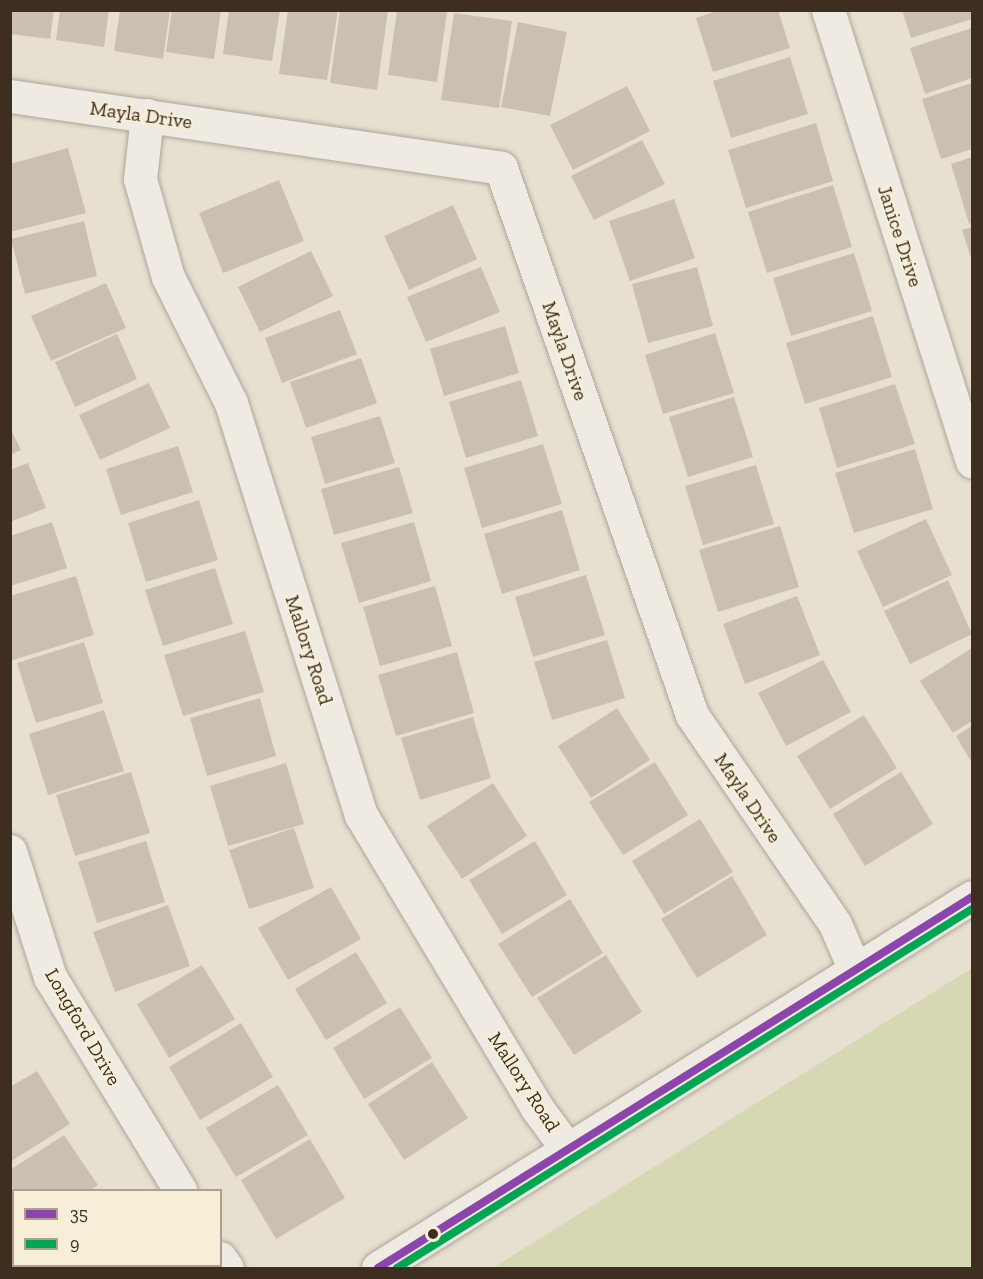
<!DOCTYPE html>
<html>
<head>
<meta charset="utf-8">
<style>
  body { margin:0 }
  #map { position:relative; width:983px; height:1279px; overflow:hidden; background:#e7e0d1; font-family:"Zilla Slab",serif }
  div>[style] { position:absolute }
  .green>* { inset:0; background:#d6d7b3 }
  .building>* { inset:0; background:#cbbfb2 }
  .roads { filter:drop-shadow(0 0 2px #ada599) drop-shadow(0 0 2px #ada599) }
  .minor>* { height:33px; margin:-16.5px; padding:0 16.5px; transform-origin:16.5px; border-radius:16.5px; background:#efebe3 }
  .tertiary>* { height:33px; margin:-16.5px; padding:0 16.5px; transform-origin:16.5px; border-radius:16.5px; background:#efebe3 }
  .bus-1>* { height:8px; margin:-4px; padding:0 4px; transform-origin:4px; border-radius:4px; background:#8e44ad }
  .bus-2>* { height:8px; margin:-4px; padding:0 4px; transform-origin:4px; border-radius:4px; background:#00a651 }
  .dots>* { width:16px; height:16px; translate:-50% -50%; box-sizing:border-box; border:3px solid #f7eed8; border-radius:50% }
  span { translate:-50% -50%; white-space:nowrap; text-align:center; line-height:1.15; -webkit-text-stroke:5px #f7eed8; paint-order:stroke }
  .street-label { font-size:20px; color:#3d2e20 }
  .frame { position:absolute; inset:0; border:12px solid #3d2e20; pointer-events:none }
  .legend { position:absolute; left:12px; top:1189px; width:210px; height:78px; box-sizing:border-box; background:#f7eed8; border:2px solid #ada18e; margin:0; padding:8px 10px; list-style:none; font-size:18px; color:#3d2e20 }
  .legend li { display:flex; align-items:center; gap:12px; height:30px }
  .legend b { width:30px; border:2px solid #ada18e }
</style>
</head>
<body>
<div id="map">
  <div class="green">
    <div style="clip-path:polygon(972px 968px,972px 1268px,493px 1268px)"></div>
  </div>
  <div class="building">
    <div style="clip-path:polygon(10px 10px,54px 10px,50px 39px,10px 34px)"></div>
    <div style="clip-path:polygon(60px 10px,109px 10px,104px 47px,56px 40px)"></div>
    <div style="clip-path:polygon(120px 10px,170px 10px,163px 59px,114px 51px)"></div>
    <div style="clip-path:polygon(172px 10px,221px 10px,214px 59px,166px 52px)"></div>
    <div style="clip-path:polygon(229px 10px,280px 10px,272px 61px,223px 54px)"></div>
    <div style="clip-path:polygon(288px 10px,338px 10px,327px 80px,279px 74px)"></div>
    <div style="clip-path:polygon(340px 10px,388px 10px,377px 90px,330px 83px)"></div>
    <div style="clip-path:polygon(397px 10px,447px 12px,437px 82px,388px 75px)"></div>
    <div style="clip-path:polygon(719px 10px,778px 10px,790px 48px,713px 72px,696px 18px)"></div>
    <div style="clip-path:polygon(902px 10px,972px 10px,972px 19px,911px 38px)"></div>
    <div style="clip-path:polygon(454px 13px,512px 21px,499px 108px,441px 100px)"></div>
    <div style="clip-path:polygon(518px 22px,567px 32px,550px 116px,501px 107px)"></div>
    <div style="clip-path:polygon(972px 28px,972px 78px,925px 94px,910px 48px)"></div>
    <div style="clip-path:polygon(790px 57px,808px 114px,731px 138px,713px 81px)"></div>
    <div style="clip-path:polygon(972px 83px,972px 149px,941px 159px,922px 99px)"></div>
    <div style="clip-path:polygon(627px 86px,650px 131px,573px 170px,550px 125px)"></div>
    <div style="clip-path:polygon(816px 123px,833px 181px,746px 208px,728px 150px)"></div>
    <div style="clip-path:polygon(642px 140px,665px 184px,594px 220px,571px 176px)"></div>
    <div style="clip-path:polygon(68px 148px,86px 213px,10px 232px,10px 164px)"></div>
    <div style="clip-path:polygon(972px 157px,972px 223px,969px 224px,951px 164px)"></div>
    <div style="clip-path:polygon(279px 180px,304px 241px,223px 273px,199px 213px)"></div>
    <div style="clip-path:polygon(833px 185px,852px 247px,767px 273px,748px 212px)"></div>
    <div style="clip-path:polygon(674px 199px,695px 258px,630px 281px,609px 221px)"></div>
    <div style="clip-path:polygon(453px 205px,477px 259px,409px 290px,384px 236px)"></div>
    <div style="clip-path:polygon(84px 221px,97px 276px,25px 294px,11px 239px)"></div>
    <div style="clip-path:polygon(972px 227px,972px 261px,962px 230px)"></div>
    <div style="clip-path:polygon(311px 251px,333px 296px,260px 332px,238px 287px)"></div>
    <div style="clip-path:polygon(854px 253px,872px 311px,791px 336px,773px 278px)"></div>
    <div style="clip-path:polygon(481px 267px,500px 312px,426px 342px,407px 297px)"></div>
    <div style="clip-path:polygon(697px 267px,713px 326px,648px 343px,632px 284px)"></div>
    <div style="clip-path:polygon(106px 283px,126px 328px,51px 361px,31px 316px)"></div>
    <div style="clip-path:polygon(340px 310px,357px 354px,282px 383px,265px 338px)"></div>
    <div style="clip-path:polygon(873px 316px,892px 377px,805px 404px,786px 343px)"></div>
    <div style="clip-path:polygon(505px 326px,519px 373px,444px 396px,430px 349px)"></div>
    <div style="clip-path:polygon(715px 333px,734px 393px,663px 414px,645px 355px)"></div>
    <div style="clip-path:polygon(117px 334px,137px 379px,75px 407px,55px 362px)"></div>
    <div style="clip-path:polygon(361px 358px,377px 403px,306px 428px,290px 382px)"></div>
    <div style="clip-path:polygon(521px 380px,538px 436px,466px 458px,449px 402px)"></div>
    <div style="clip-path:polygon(149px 383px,170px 428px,100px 460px,79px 415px)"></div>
    <div style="clip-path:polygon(895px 384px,915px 444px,837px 468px,819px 408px)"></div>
    <div style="clip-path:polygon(734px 397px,753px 457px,688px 477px,669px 417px)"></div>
    <div style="clip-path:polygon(380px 416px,395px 463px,325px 484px,311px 437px)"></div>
    <div style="clip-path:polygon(10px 428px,21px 450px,10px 455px)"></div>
    <div style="clip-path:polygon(543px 444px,562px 504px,482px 528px,464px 468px)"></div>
    <div style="clip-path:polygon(178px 446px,193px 492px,121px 515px,106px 469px)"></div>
    <div style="clip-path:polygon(915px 449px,933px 509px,854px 533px,835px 473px)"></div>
    <div style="clip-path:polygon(28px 463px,46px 508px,10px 522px,10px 470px)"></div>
    <div style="clip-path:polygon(756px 465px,774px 524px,703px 545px,685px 486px)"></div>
    <div style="clip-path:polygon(399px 467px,413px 513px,334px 535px,321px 489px)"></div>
    <div style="clip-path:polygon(199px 500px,218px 560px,146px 582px,128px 523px)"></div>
    <div style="clip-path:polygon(562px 510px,580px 570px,502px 594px,484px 534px)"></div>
    <div style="clip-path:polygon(926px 519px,952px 575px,883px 607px,857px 551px)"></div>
    <div style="clip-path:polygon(52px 522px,67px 568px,10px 586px,10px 536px)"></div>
    <div style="clip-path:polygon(414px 522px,431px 581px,359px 603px,341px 543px)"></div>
    <div style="clip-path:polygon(780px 526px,799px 587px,718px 612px,699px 550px)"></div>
    <div style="clip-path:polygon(215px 568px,233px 624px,163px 646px,145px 590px)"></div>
    <div style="clip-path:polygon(586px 575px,605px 635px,533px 657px,515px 597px)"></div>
    <div style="clip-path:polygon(76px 576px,94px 635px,10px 661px,10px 596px)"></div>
    <div style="clip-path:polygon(948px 580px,972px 634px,910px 664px,884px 611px)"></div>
    <div style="clip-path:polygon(435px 586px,452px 646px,380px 666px,363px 607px)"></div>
    <div style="clip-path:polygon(797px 596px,820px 655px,745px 684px,723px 624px)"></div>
    <div style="clip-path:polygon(245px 631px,264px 692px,183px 716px,164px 655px)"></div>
    <div style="clip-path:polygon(607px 640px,625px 698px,552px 720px,534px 662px)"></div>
    <div style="clip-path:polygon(84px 642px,103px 703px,36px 723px,17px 663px)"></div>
    <div style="clip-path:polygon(972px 648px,972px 721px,953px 733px,920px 681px)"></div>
    <div style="clip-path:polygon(457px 652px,474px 713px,396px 736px,378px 675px)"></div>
    <div style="clip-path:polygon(823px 660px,851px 712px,786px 746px,758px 693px)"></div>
    <div style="clip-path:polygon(260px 698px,276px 756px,207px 776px,190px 718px)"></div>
    <div style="clip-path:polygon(617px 708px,650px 760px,591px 798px,558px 746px)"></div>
    <div style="clip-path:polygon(104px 710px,124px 771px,48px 795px,29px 734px)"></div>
    <div style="clip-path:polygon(864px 715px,897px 768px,830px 809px,797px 756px)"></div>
    <div style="clip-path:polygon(473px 717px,491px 778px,420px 800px,401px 738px)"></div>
    <div style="clip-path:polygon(972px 726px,972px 763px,956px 736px)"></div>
    <div style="clip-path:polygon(655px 762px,688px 815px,623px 855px,589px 802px)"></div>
    <div style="clip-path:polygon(286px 763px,304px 824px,228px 846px,210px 786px)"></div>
    <div style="clip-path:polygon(131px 772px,150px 833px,75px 856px,56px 795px)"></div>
    <div style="clip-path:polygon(901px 772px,933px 824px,865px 866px,833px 814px)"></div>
    <div style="clip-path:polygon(493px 783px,527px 836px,462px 879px,427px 826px)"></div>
    <div style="clip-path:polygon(700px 819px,733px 872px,664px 914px,632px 861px)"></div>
    <div style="clip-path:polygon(294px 828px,314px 888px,249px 909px,229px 850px)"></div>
    <div style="clip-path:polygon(146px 841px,165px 902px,97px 923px,78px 862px)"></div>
    <div style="clip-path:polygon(535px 841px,567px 895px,502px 934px,469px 880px)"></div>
    <div style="clip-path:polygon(732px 876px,767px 935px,697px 978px,661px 919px)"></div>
    <div style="clip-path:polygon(331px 887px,361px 939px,288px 980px,258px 928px)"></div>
    <div style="clip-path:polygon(570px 899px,603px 953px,532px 997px,498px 944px)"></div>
    <div style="clip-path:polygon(168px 905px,190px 966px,115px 992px,93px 932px)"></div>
    <div style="clip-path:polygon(356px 952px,387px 1003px,326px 1040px,295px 989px)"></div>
    <div style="clip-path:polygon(606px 955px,642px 1012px,574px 1055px,537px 998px)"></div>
    <div style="clip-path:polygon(202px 965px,235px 1019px,169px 1058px,137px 1004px)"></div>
    <div style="clip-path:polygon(400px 1007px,432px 1058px,364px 1099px,333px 1048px)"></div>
    <div style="clip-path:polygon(241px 1023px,273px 1077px,200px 1120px,169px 1067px)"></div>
    <div style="clip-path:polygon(432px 1062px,468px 1118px,404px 1160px,368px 1104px)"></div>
    <div style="clip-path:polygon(37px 1071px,70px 1124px,10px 1162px,10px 1087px)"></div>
    <div style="clip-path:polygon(278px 1085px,308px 1135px,236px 1177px,206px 1128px)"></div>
    <div style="clip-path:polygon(64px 1135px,98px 1185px,90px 1190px,13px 1190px,10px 1170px)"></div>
    <div style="clip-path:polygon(310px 1139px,345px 1198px,276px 1239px,241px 1180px)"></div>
    <div style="clip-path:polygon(58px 1266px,98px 1266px,93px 1268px)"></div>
    <div style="clip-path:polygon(109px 1266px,145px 1266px,147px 1268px,105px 1268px)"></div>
  </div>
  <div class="roads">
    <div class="minor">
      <div style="left:828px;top:10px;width:474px;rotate:72.3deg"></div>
      <div style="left:10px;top:96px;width:496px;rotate:8.3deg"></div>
      <div style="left:501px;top:168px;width:579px;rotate:70.75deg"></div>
      <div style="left:692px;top:715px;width:253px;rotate:55.6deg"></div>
      <div style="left:835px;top:924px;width:50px;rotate:66.5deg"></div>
      <div style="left:147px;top:115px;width:64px;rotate:96.2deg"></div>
      <div style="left:140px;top:179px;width:102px;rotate:74.1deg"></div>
      <div style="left:168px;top:277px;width:141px;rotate:63.4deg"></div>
      <div style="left:231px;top:403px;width:432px;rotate:72.5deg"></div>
      <div style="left:361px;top:815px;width:342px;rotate:59deg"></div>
      <div style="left:537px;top:1108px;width:52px;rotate:53.6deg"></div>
    </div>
    <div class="tertiary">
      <div style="left:10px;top:851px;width:132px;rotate:72.4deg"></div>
      <div style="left:50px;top:977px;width:250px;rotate:58.6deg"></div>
      <div style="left:220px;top:1258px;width:12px;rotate:55deg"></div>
      <div style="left:378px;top:1268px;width:700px;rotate:-31.99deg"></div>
    </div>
  </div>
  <div class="bus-1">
    <div style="left:378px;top:1268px;width:700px;rotate:-31.99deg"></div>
  </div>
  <div class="bus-2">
    <div style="left:397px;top:1268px;width:678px;rotate:-31.98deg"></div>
  </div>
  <div class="dots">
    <div style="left:433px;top:1234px;background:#3d2e20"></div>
  </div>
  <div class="street-label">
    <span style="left:141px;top:115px;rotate:8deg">Mayla Drive</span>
    <span style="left:900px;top:236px;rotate:72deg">Janice Drive</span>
    <span style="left:565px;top:351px;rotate:71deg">Mayla Drive</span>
    <span style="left:309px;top:650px;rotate:72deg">Mallory Road</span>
    <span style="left:748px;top:798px;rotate:56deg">Mayla Drive</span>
    <span style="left:83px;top:1027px;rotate:60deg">Longford Drive</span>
    <span style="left:524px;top:1082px;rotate:57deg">Mallory Road</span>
  </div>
  <div class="frame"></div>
  <ul class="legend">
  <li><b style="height:8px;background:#8e44ad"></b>35</li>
  <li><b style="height:8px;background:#00a651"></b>9</li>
  </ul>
</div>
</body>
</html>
